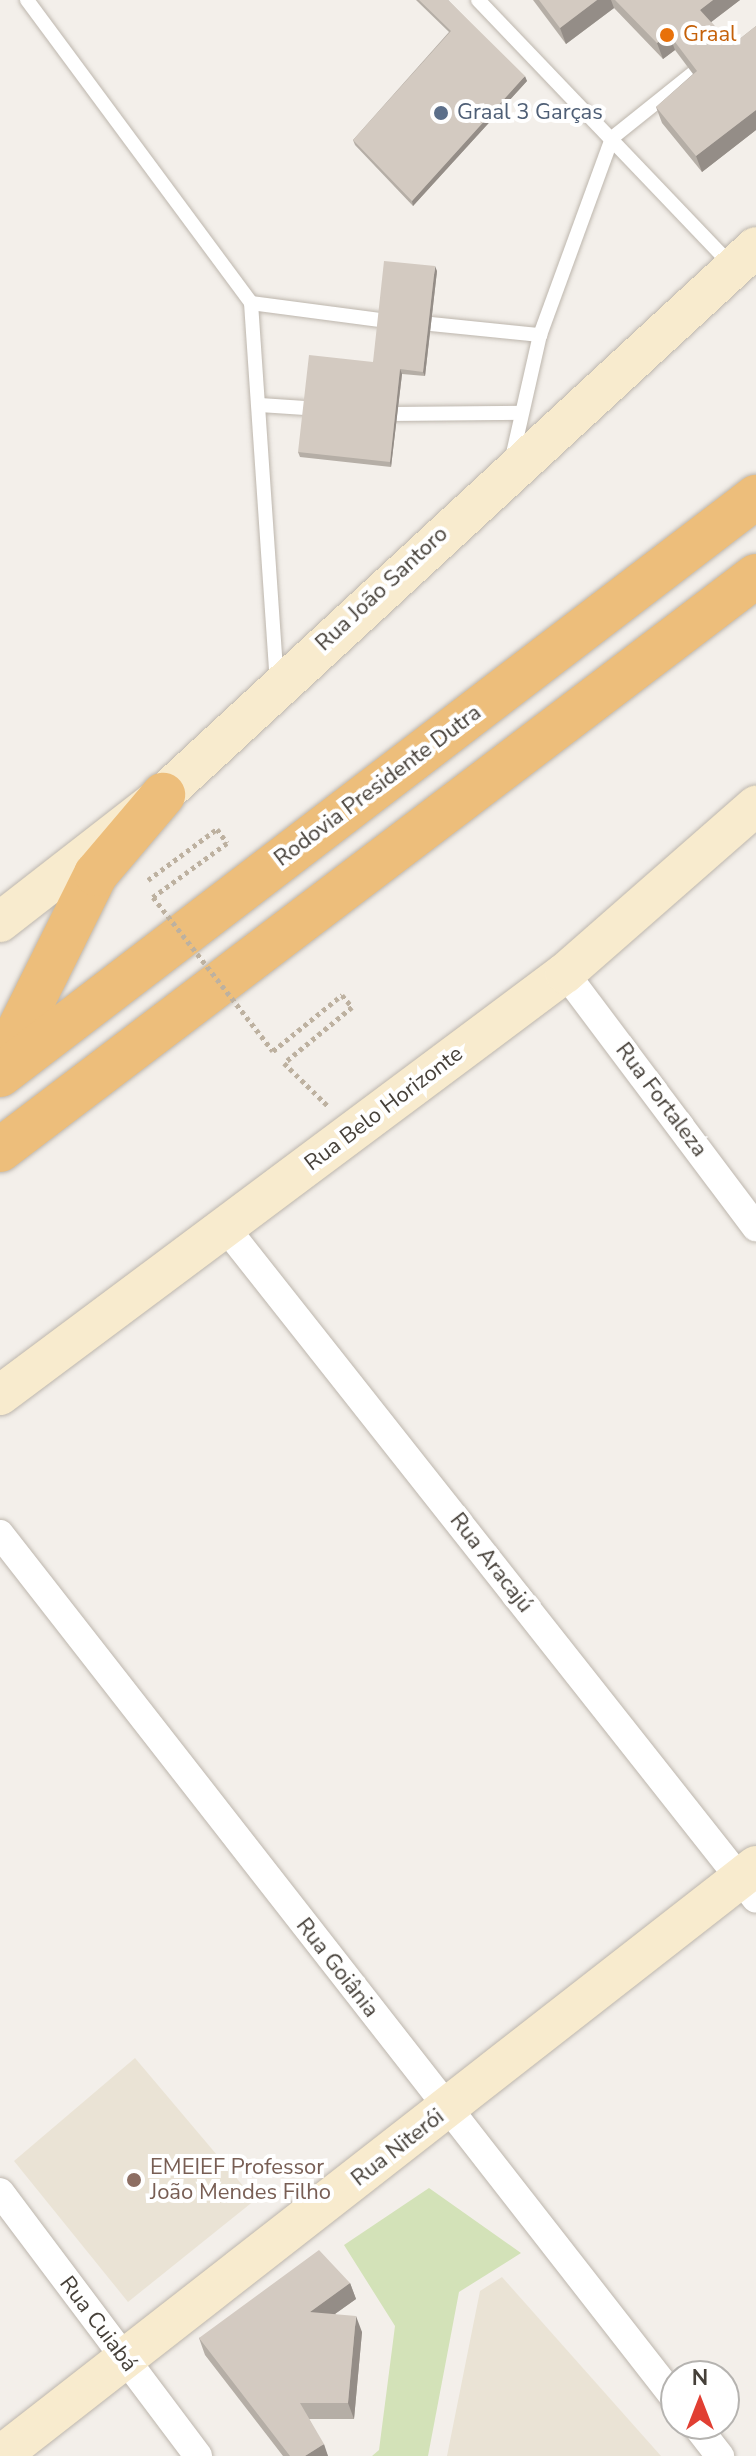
<!DOCTYPE html>
<html>
<head>
<meta charset="utf-8">
<style>
  body { margin:0 }
  #map { position:relative; width:756px; height:2456px; overflow:hidden; background:#f3efea; font-family:"Nunito Sans",sans-serif }
  div>[style] { position:absolute }
  .education>* { inset:0; background:#eae3d5 }
  .green>* { inset:0; background:#d3e2b8 }
  .path>* { height:5px; margin-top:-2.5px; transform-origin:0; background:repeating-linear-gradient(90deg,#bdb1a0 0 4px,transparent 0 8px) }
  .roads { filter:drop-shadow(0 0 2px #bdb6ad) drop-shadow(0 0 2px #bdb6ad) }
  .lane>* { height:14px; margin:-7px; padding:0 7px; transform-origin:7px; border-radius:7px; background:#fff }
  .street>* { height:28px; margin:-14px; padding:0 14px; transform-origin:14px; border-radius:14px; background:#fff }
  .secondary>* { height:40px; margin:-20px; padding:0 20px; transform-origin:20px; border-radius:20px; background:#f8ebce }
  .highway>* { height:44px; margin:-22px; padding:0 22px; transform-origin:22px; border-radius:22px; background:#edbe7b }
  .path-bridge>* { height:5px; margin-top:-2.5px; transform-origin:0; background:repeating-linear-gradient(90deg,#bdb1a0 0 4px,transparent 0 8px) }
  .wall>* { inset:0; background:#b5aea6 }
  .shaded-wall>* { inset:0; background:#948d87 }
  .building>* { inset:0; background:#d3cac1 }
  .dots>* { width:22px; height:22px; translate:-50% -50%; box-sizing:border-box; border:4px solid #fff; border-radius:50% }
  span { translate:-50% -50%; white-space:nowrap; text-align:center; line-height:1.15; -webkit-text-stroke:8px #fff; paint-order:stroke }
  .food-label { font-size:22px; color:#c56008 }
  .left { translate:0 -50%; text-align:left }
  .service-label { font-size:22px; color:#4e5e75 }
  .street-label { font-size:22px; color:#464039 }
  .education-label { font-size:22px; color:#785e54 }
  .north { position:absolute; left:660px; top:2360px; width:80px; height:80px; box-sizing:border-box; background:#fff; border:2px solid #b5b3b0; border-radius:50%; rotate:0deg; font-size:22px; font-weight:700; line-height:32px; text-align:center; color:#464039 }
  .north::after { content:''; display:block; margin:auto; width:28px; height:36px; background:#e13f33; clip-path:polygon(50% 0,100% 100%,50% 72%,0 100%) }
</style>
</head>
<body>
<div id="map">
  <div class="education">
    <div style="clip-path:polygon(135px 2058px,255px 2200px,128px 2302px,14px 2161px)"></div>
    <div style="clip-path:polygon(502px 2277px,661px 2456px,447px 2456px,480px 2291px)"></div>
  </div>
  <div class="green">
    <div style="clip-path:polygon(429px 2188px,521px 2253px,459px 2292px,428px 2456px,372px 2456px,379px 2450px,395px 2326px,344px 2245px)"></div>
  </div>
  <div class="path">
    <div style="left:284px;top:1063px;width:63px;rotate:44.4deg"></div>
  </div>
  <div class="roads">
    <div class="lane">
      <div style="left:27px;top:0;width:377px;rotate:53.5deg"></div>
      <div style="left:251px;top:303px;width:380px;rotate:86.1deg"></div>
      <div style="left:478px;top:0;width:368px;rotate:46.3deg"></div>
      <div style="left:251px;top:303px;width:130px;rotate:7.5deg"></div>
      <div style="left:431px;top:324px;width:110px;rotate:5.8deg"></div>
      <div style="left:260px;top:405px;width:45px;rotate:3.8deg"></div>
      <div style="left:397px;top:414px;width:124px;rotate:-0.5deg"></div>
      <div style="left:512px;top:458px;width:126px;rotate:-77.2deg"></div>
      <div style="left:540px;top:335px;width:210px;rotate:-69.9deg"></div>
      <div style="left:612px;top:138px;width:104px;rotate:-38.7deg"></div>
    </div>
    <div class="street">
      <div style="left:565px;top:973px;width:318px;rotate:53.1deg"></div>
      <div style="left:225px;top:1227px;width:856px;rotate:51.68deg"></div>
      <div style="left:0;top:1534px;width:1099px;rotate:52.02deg"></div>
      <div style="left:0;top:2192px;width:330px;rotate:53.1deg"></div>
      <div style="left:695px;top:2424px;width:41px;rotate:52deg"></div>
    </div>
    <div class="secondary">
      <div style="left:0;top:922px;width:207px;rotate:-37.9deg"></div>
      <div style="left:163px;top:795px;width:807px;rotate:-42.74deg"></div>
      <div style="left:0;top:1395px;width:705px;rotate:-36.76deg"></div>
      <div style="left:565px;top:973px;width:254px;rotate:-41.2deg"></div>
      <div style="left:0;top:2456px;width:959px;rotate:-37.97deg"></div>
    </div>
    <div class="highway">
      <div style="left:0;top:1056px;width:22px;rotate:-51deg"></div>
      <div style="left:14px;top:1039px;width:184px;rotate:-63.6deg"></div>
      <div style="left:96px;top:874px;width:104px;rotate:-49.7deg"></div>
      <div style="left:0;top:1075px;width:952px;rotate:-37.4deg"></div>
      <div style="left:0;top:1150px;width:949px;rotate:-37.21deg"></div>
    </div>
  </div>
  <div class="path-bridge">
    <div style="left:148px;top:880px;width:86px;rotate:-36.5deg"></div>
    <div style="left:217px;top:829px;width:17px;rotate:54deg"></div>
    <div style="left:227px;top:843px;width:92px;rotate:143.9deg"></div>
    <div style="left:153px;top:897px;width:195px;rotate:52.1deg"></div>
    <div style="left:273px;top:1051px;width:89px;rotate:-39.1deg"></div>
    <div style="left:342px;top:995px;width:16px;rotate:50deg"></div>
    <div style="left:352px;top:1007px;width:88px;rotate:140.5deg"></div>
  </div>
  <div class="wall">
    <div style="clip-path:polygon(416px 0,448px 0,527px 81px,413px 206px,355px 145px,353px 140px,449px 32px)"></div>
    <div style="clip-path:polygon(533px 0,740px 0,711px 22px,732px 45px,756px 26px,756px 130px,702px 172px,662px 123px,656px 107px,693px 74px,675px 50px,663px 59px,614px 8px,566px 44px)"></div>
    <div style="clip-path:polygon(437px 271px,425px 376px,402px 374px,391px 467px,300px 457px,298px 452px,373px 362px)"></div>
    <div style="clip-path:polygon(350px 2283px,356px 2299px,335px 2314px,362px 2332px,354px 2419px,309px 2419px,328px 2456px,283px 2456px,205px 2355px,199px 2338px)"></div>
  </div>
  <div class="shaded-wall">
    <div style="clip-path:polygon(597px 0,611px 0,614px 8px,566px 44px,560px 28px)"></div>
    <div style="clip-path:polygon(713px 0,740px 0,706px 26px,700px 10px)"></div>
    <div style="clip-path:polygon(669px 34px,675px 50px,663px 59px,657px 43px)"></div>
    <div style="clip-path:polygon(525px 76px,527px 81px,413px 206px,412px 201px)"></div>
    <div style="clip-path:polygon(756px 110px,756px 130px,702px 172px,696px 156px)"></div>
    <div style="clip-path:polygon(435px 266px,437px 271px,425px 376px,423px 372px)"></div>
    <div style="clip-path:polygon(400px 369px,402px 374px,391px 467px,390px 462px)"></div>
    <div style="clip-path:polygon(350px 2283px,356px 2299px,315px 2328px,310px 2312px)"></div>
    <div style="clip-path:polygon(356px 2316px,362px 2332px,354px 2419px,348px 2403px)"></div>
    <div style="clip-path:polygon(324px 2444px,328px 2456px,305px 2456px)"></div>
  </div>
  <div class="building">
    <div style="clip-path:polygon(419px 0,448px 0,525px 76px,412px 201px,353px 140px,451px 31px)"></div>
    <div style="clip-path:polygon(539px 0,597px 0,560px 28px)"></div>
    <div style="clip-path:polygon(615px 0,713px 0,700px 10px,732px 45px,756px 26px,756px 110px,696px 156px,656px 107px,697px 71px,669px 34px,657px 43px)"></div>
    <div style="clip-path:polygon(384px 261px,435px 266px,423px 372px,400px 369px,390px 462px,298px 452px,309px 355px,373px 362px)"></div>
    <div style="clip-path:polygon(319px 2250px,350px 2283px,310px 2312px,356px 2316px,348px 2403px,300px 2403px,324px 2444px,305px 2456px,290px 2456px,199px 2338px)"></div>
  </div>
  <div class="dots">
    <div style="left:667px;top:35px;background:#e8710a"></div>
    <div style="left:441px;top:113px;background:#5c6f8a"></div>
    <div style="left:134px;top:2180px;background:#8d6e63"></div>
  </div>
  <div class="food-label">
    <span class="left" style="left:683px;top:35px">Graal</span>
  </div>
  <div class="service-label">
    <span class="left" style="left:457px;top:113px">Graal 3 Garças</span>
  </div>
  <div class="street-label">
    <span style="left:382px;top:589px;rotate:-43deg">Rua João Santoro</span>
    <span style="left:378px;top:786px;rotate:-37deg">Rodovia Presidente Dutra</span>
    <span style="left:661px;top:1100px;rotate:53deg">Rua Fortaleza</span>
    <span style="left:384px;top:1109px;rotate:-37deg">Rua Belo Horizonte</span>
    <span style="left:491px;top:1563px;rotate:52deg">Rua Aracajú</span>
    <span style="left:337px;top:1968px;rotate:52deg">Rua Goiânia</span>
    <span style="left:398px;top:2148px;rotate:-38deg">Rua Niterói</span>
    <span style="left:98px;top:2324px;rotate:53deg">Rua Cuiabá</span>
  </div>
  <div class="education-label">
    <span class="left" style="left:150px;top:2180px">EMEIEF Professor<br>João Mendes Filho</span>
  </div>
  <div class="north">N</div>
</div>
</body>
</html>
